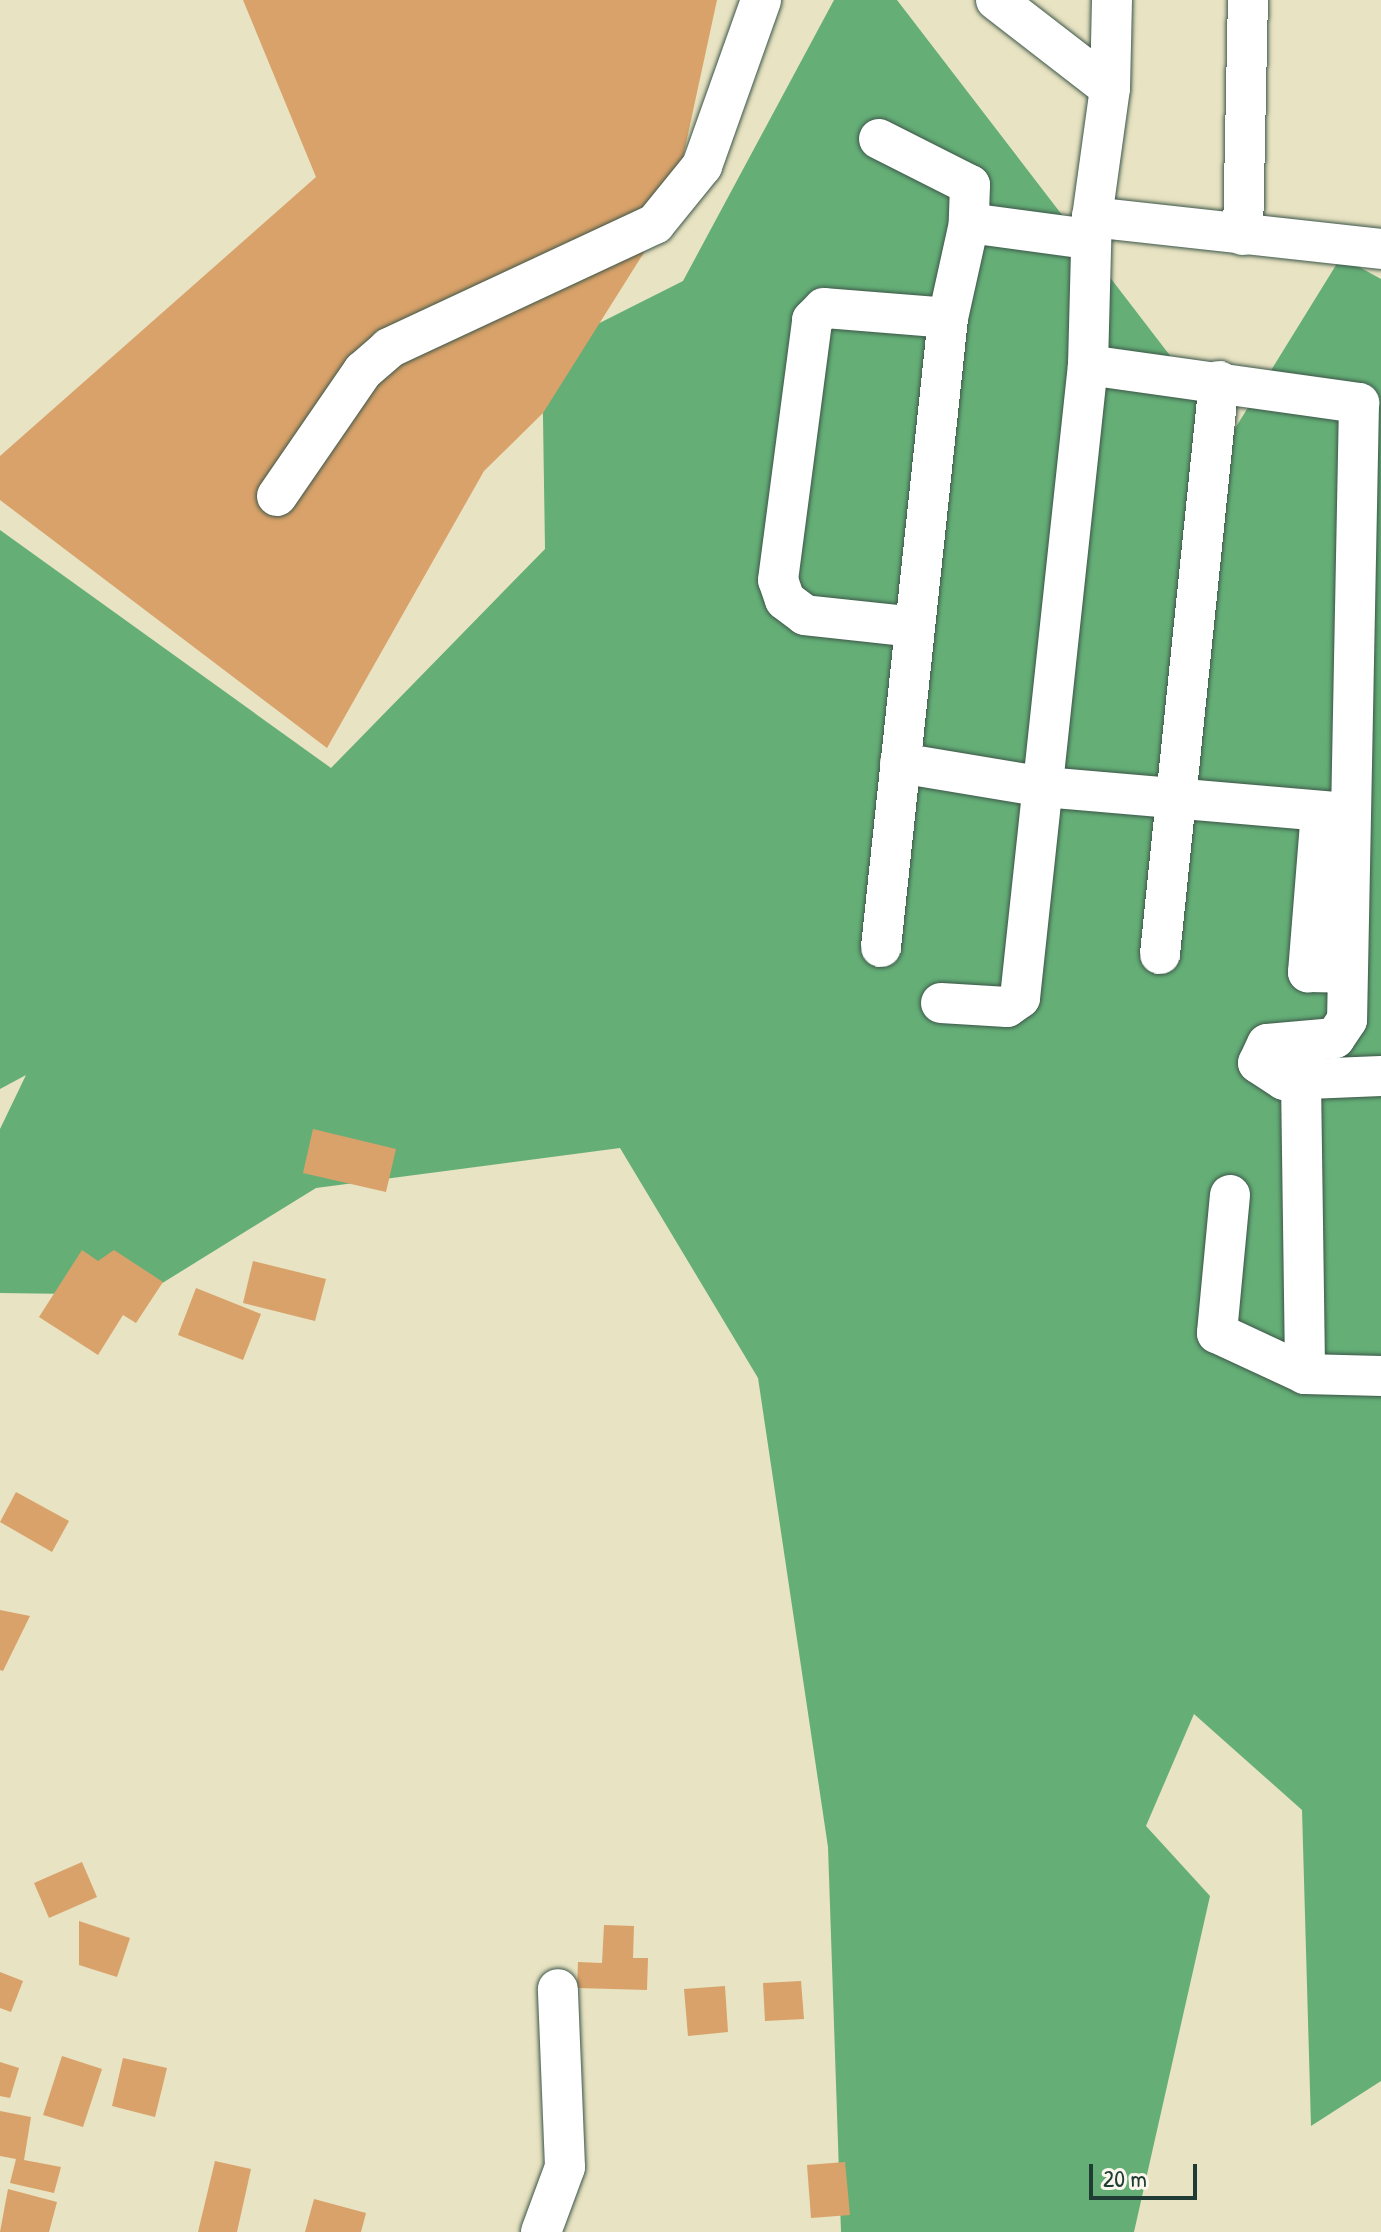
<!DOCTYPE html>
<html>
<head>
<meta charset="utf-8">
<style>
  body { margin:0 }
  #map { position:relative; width:1381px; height:2232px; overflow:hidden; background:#e8e3c2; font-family:"Patrick Hand",sans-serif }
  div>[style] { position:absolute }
  .forest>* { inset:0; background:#65af77 }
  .building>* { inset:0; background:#d9a26a }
  .roads { filter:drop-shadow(0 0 2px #3d5649) drop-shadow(0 0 2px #3d5649) }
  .street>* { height:40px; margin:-20px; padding:0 20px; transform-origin:20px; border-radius:20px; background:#fff }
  span { translate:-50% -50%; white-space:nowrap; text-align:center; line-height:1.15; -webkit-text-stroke:6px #fbf7ec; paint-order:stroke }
  .scale { position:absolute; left:1089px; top:2164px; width:108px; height:36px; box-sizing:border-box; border:4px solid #1f3d34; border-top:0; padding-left:10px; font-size:24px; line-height:28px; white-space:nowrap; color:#1f3d34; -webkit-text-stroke:6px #fbf7ec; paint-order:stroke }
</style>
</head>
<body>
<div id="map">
  <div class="forest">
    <div style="clip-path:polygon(834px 0,897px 0,1231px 435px,1341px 257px,1381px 279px,1381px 2081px,1311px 2126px,1302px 1810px,1194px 1714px,1146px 1826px,1210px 1896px,1134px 2232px,841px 2232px,828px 1847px,758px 1378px,620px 1148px,316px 1188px,143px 1295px,0 1293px,0 1129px,26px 1075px,0 1089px,0 530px,331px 768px,545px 549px,542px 352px,683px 281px)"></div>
  </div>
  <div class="building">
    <div style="clip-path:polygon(243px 0,717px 0,672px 208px,543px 413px,484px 471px,327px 748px,0 500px,0 456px,316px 177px)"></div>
    <div style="clip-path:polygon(313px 1129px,396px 1149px,386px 1192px,303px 1173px)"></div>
    <div style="clip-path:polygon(82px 1250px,98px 1261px,114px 1250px,163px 1282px,136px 1323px,123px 1315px,98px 1355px,39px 1317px)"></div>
    <div style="clip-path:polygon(253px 1261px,326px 1279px,315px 1321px,243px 1303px)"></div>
    <div style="clip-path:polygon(196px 1288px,261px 1314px,243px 1360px,178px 1335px)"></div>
    <div style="clip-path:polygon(16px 1492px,69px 1521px,52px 1552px,0 1522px)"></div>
    <div style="clip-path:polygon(0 1610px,30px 1616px,3px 1671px,0 1670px)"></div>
    <div style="clip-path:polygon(82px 1862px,97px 1897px,49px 1918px,34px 1883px)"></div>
    <div style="clip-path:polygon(79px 1921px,130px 1938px,117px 1977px,79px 1965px)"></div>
    <div style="clip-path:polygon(604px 1925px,634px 1926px,633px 1958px,648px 1958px,647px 1990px,577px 1988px,578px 1962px,602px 1963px)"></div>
    <div style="clip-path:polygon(0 1972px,23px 1981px,11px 2012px,0 2008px)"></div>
    <div style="clip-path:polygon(801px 1981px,804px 2019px,765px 2021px,763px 1983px)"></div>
    <div style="clip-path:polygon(725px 1986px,728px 2032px,688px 2036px,684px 1989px)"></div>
    <div style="clip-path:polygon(62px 2056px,102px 2069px,83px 2127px,43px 2115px)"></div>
    <div style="clip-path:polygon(123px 2058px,167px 2068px,155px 2117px,112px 2106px)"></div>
    <div style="clip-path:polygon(0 2062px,19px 2068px,10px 2098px,0 2096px)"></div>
    <div style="clip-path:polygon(0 2111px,31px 2117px,24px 2160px,61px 2167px,54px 2193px,10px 2183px,16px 2159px,0 2156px)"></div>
    <div style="clip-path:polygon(215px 2161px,251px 2169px,237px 2232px,198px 2232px)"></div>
    <div style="clip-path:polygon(845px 2162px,850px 2215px,811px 2218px,807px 2165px)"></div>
    <div style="clip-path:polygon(8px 2189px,57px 2202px,49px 2232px,0 2232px)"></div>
    <div style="clip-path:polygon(314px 2199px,366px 2213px,361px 2232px,305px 2232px)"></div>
  </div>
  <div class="roads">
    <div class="street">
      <div style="left:996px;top:0;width:144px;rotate:37.7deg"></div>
      <div style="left:1112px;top:0;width:88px;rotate:91.3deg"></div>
      <div style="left:1110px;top:88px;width:130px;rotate:97.9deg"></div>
      <div style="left:1092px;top:217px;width:291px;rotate:6.3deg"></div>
      <div style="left:879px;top:139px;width:102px;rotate:26.8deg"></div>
      <div style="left:970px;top:185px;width:38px;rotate:92deg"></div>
      <div style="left:1243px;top:235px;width:235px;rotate:-88.8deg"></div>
      <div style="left:1088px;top:365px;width:274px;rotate:8deg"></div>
      <div style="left:1359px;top:403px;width:617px;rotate:91.11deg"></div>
      <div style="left:1347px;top:1020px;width:22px;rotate:124deg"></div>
      <div style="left:1335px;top:1038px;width:68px;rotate:175deg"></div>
      <div style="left:1267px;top:1044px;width:21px;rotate:115deg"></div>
      <div style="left:1258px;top:1063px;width:31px;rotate:33deg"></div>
      <div style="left:1284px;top:1080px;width:97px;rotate:-2.4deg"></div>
      <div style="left:277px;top:496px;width:152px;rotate:-55.5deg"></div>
      <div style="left:363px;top:371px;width:35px;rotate:-41deg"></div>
      <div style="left:389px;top:348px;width:293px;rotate:-25deg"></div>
      <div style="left:655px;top:224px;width:75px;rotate:-51deg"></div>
      <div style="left:702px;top:166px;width:176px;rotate:-70.4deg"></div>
      <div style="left:915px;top:627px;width:111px;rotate:-173.8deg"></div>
      <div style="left:805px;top:615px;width:25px;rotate:-143deg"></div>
      <div style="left:785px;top:600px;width:21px;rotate:-109deg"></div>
      <div style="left:778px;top:580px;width:262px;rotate:-82.5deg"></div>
      <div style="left:812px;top:320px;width:17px;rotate:-45deg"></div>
      <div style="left:824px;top:308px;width:124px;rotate:4.6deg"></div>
      <div style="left:900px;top:763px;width:146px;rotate:9.5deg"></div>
      <div style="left:1044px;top:787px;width:304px;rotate:4.9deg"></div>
      <div style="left:1321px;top:811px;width:162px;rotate:94.6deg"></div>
      <div style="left:1308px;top:972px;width:39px;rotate:1deg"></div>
      <div style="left:881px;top:947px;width:633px;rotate:-83.92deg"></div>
      <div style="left:948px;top:318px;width:97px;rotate:-77.5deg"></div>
      <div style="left:969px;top:223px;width:119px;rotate:7.7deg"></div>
      <div style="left:1160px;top:954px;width:576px;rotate:-84.12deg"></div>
      <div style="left:941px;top:1003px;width:66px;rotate:3.5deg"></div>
      <div style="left:1007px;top:1007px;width:16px;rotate:-35deg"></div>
      <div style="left:1020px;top:998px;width:637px;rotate:-83.87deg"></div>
      <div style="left:1088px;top:365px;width:148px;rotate:-88.5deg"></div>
      <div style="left:1301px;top:1080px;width:294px;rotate:89.2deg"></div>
      <div style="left:1230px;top:1195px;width:139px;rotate:95.4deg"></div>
      <div style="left:1217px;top:1333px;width:97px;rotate:25deg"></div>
      <div style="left:1305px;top:1374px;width:76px;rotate:1.5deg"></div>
      <div style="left:541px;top:2232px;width:69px;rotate:-69.7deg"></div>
      <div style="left:565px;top:2167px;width:178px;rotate:-92.3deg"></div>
    </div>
  </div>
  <div class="scale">20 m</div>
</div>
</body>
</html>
